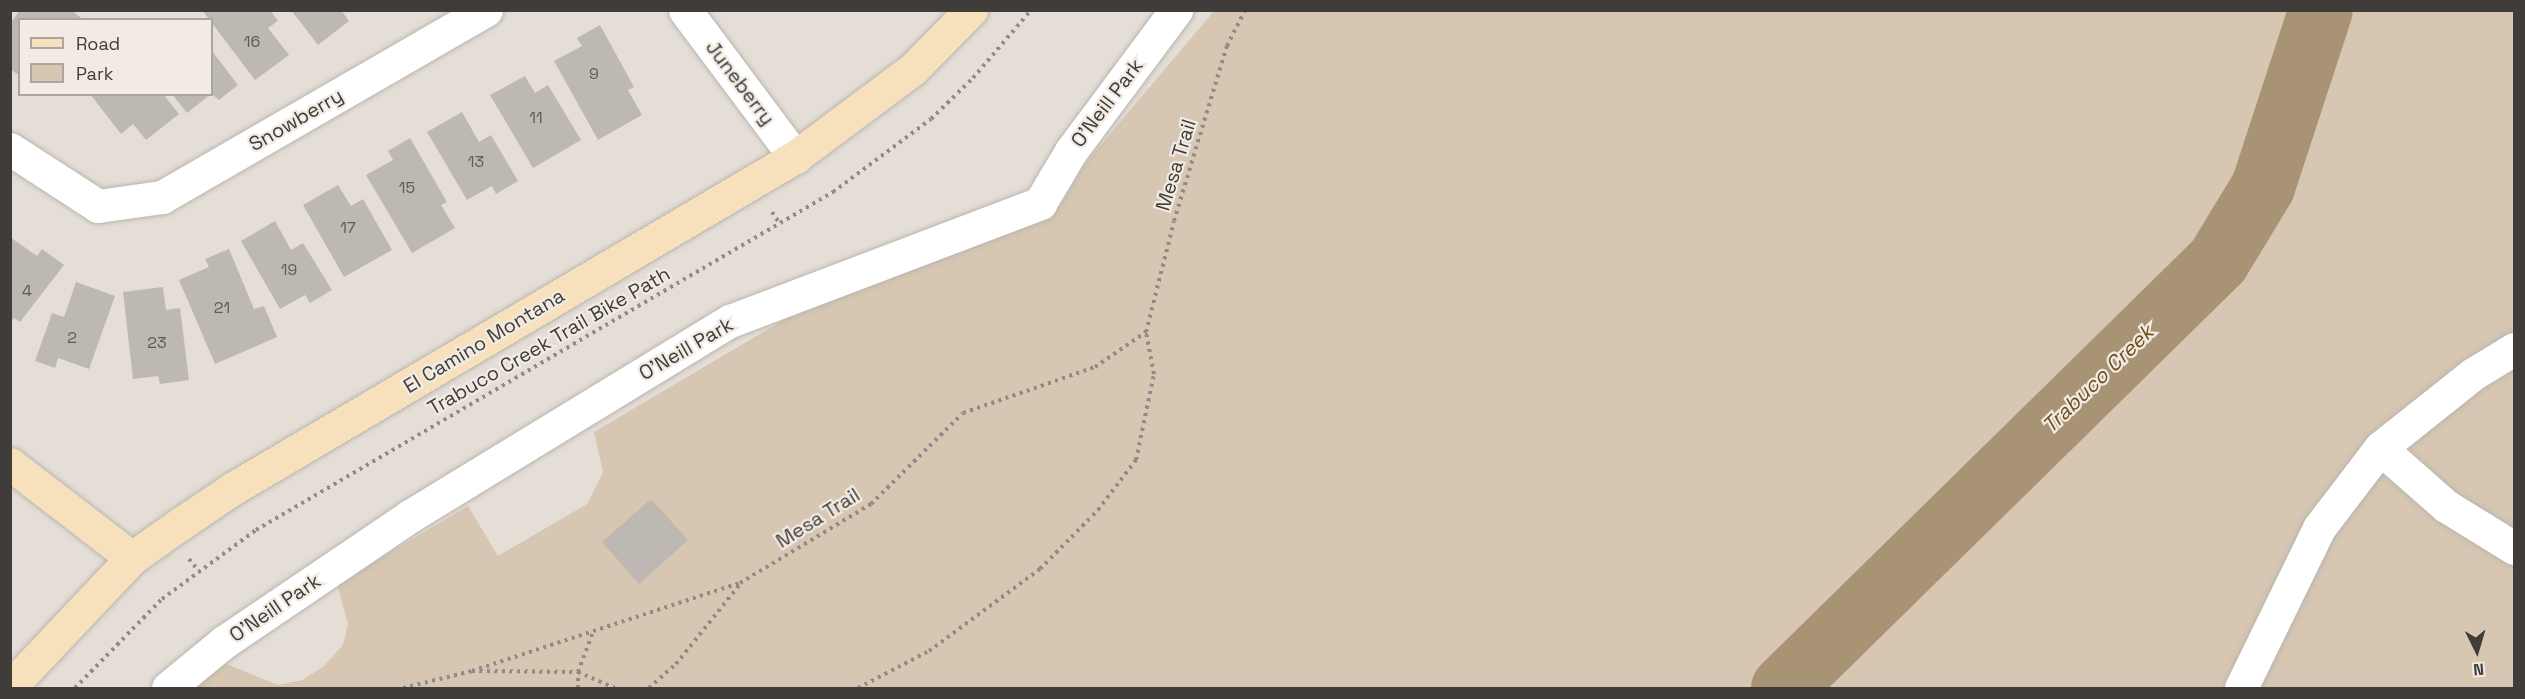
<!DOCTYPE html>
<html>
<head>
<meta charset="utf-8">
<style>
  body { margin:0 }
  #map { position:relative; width:2525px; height:699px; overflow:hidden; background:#e4ded7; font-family:"Space Grotesk",sans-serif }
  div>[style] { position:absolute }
  .green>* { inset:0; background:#d6c6b2 }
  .river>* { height:64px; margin:-32px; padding:0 32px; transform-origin:32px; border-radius:32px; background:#a99375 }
  .building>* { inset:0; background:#bdb8b1 }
  .path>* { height:4px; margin-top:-2px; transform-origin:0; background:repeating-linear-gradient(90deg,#8f8b86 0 3px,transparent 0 7.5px) }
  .roads { filter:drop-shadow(0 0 2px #bab5ae) drop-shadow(0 0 2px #bab5ae) }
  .street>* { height:33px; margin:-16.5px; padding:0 16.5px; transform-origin:16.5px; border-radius:16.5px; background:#fff }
  .secondary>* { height:33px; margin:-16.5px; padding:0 16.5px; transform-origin:16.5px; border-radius:16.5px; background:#f6e1bc }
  span { translate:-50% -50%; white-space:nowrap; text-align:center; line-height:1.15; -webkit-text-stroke:4.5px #f1ebe4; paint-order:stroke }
  .number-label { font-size:16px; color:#5e5b57 }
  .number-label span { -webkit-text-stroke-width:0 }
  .street-label { font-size:20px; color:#3f3c39 }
  .water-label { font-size:21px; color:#6f4e1b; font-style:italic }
  .frame { position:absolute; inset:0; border:12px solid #3f3c39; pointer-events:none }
  .legend { position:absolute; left:18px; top:18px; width:195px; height:78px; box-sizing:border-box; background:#f1ebe4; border:2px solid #aaa5a0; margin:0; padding:8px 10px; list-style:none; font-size:18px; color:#3f3c39 }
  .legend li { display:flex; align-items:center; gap:12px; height:30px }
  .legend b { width:30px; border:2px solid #aaa5a0 }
  .north { position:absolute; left:2447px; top:621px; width:60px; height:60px; -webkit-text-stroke:4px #f1ebe4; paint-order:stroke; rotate:175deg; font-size:16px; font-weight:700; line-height:24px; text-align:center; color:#3f3c39 }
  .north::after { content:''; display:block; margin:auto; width:21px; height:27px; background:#3f3c39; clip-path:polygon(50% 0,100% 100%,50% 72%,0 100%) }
</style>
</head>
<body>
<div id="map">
  <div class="green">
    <div style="clip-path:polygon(1214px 11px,2514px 11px,2514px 688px,194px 688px,224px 663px,278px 685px,302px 680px,323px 667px,343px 645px,348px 624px,337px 584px,468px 506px,498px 556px,587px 504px,603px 472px,594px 432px,787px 318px,1043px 220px,1062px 202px,1083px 166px)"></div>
  </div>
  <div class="river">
    <div style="left:1783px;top:688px;width:610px;rotate:-44.47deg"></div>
    <div style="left:2218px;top:261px;width:87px;rotate:-58.7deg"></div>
    <div style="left:2263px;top:187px;width:186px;rotate:-71.9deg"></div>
  </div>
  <div class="building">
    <div style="clip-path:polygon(20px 10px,71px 10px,84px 20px,20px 20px,20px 76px,10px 69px,10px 24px)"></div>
    <div style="clip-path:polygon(202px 10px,270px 10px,278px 21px,268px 28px,289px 55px,255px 80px)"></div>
    <div style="clip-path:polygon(291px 10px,341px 10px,349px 21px,318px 45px)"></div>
    <div style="clip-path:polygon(600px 25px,634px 87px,628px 90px,642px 115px,598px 140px,554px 61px,582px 46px,577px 38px)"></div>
    <div style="clip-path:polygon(212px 51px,238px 85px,219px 100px,212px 94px)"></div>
    <div style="clip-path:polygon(525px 76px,535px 93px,548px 85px,581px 140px,533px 168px,490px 95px)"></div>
    <div style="clip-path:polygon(90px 94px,163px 94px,179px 114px,146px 140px,133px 124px,121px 134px)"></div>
    <div style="clip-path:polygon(172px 94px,211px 94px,187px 113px)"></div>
    <div style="clip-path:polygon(462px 112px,479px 142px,491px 135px,518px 181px,496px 194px,492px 186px,467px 200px,427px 132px)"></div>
    <div style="clip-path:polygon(410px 138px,447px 202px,441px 205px,455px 228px,412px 253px,366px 175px,393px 160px,388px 151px)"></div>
    <div style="clip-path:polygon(338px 185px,351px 206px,363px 199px,392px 250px,344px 277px,303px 205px)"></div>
    <div style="clip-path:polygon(275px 221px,291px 250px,303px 243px,332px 290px,310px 303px,305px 295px,280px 309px,241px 241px)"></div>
    <div style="clip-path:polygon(10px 237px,37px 256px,42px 249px,64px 265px,20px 322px,14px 318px,10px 323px)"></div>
    <div style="clip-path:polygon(229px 249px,254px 309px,264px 306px,277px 337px,215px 364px,179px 280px,209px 267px,205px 259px)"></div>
    <div style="clip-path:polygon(76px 282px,115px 296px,89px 369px,58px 358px,55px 368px,35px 361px,52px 313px,64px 317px)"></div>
    <div style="clip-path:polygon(163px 287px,166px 310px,180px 308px,189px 380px,160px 384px,158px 376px,133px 379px,123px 292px)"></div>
    <div style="clip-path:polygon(651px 499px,688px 540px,639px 584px,602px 542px)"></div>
  </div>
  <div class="path">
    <div style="left:772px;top:212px;width:14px;rotate:56deg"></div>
    <div style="left:189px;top:559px;width:14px;rotate:51deg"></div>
    <div style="left:472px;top:671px;width:282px;rotate:-18.2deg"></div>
    <div style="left:740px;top:583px;width:153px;rotate:-31.1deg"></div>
    <div style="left:871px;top:504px;width:129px;rotate:-44.7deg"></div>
    <div style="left:963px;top:413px;width:140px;rotate:-19.2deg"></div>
    <div style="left:1095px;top:367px;width:62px;rotate:-34.5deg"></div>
    <div style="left:75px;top:688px;width:124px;rotate:-45.7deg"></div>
    <div style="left:162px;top:599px;width:117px;rotate:-36.3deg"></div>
    <div style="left:256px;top:530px;width:669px;rotate:-30.36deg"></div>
    <div style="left:833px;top:192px;width:122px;rotate:-36.7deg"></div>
    <div style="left:931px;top:119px;width:59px;rotate:-44.3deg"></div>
    <div style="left:973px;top:78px;width:89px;rotate:-49.5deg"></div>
    <div style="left:403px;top:688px;width:71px;rotate:-13.8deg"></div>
    <div style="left:472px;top:671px;width:106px;rotate:0.5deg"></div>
    <div style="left:578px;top:672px;width:40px;rotate:23.4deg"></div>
    <div style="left:578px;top:688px;width:16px;rotate:-90deg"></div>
    <div style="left:578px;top:672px;width:43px;rotate:-69.4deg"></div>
    <div style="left:649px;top:688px;width:36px;rotate:-42deg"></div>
    <div style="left:676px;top:664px;width:102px;rotate:-51.3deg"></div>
    <div style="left:858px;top:688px;width:80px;rotate:-27.5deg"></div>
    <div style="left:929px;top:651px;width:138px;rotate:-36.5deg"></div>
    <div style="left:1040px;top:569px;width:83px;rotate:-45.5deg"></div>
    <div style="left:1098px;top:510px;width:63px;rotate:-52.8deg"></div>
    <div style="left:1136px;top:460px;width:88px;rotate:-78.2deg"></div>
    <div style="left:1154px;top:374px;width:43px;rotate:-100.8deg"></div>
    <div style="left:1146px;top:332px;width:114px;rotate:-75.8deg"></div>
    <div style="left:1174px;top:221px;width:183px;rotate:-73.2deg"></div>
    <div style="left:1227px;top:46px;width:40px;rotate:-63.4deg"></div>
  </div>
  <div class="roads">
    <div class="street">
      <div style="left:685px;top:10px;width:184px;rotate:53.2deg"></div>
      <div style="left:10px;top:149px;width:105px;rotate:32.9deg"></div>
      <div style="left:98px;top:206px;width:65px;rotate:-8deg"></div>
      <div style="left:162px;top:197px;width:374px;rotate:-30deg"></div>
      <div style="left:2380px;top:448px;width:88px;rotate:41.3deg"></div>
      <div style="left:2446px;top:506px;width:80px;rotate:31.7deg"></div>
      <div style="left:168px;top:688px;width:72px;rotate:-39.4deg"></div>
      <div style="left:224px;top:642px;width:225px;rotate:-34.1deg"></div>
      <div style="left:410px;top:516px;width:375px;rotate:-31.4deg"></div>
      <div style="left:730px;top:321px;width:332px;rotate:-20.8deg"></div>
      <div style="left:1040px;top:203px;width:61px;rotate:-59.2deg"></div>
      <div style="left:1071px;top:151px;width:176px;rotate:-53.3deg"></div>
      <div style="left:2241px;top:688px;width:178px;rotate:-64deg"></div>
      <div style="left:2319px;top:528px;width:101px;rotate:-52.7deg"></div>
      <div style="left:2380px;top:448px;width:119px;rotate:-38.5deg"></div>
      <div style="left:2473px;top:374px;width:48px;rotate:-31.4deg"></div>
    </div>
    <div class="secondary">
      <div style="left:10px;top:464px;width:154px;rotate:37.6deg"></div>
      <div style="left:10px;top:687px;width:178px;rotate:-46.6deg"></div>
      <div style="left:132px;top:558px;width:59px;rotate:-35.3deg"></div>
      <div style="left:180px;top:524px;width:63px;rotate:-33.9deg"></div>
      <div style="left:232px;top:489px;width:654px;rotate:-30.53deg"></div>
      <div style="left:795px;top:157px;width:147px;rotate:-36.7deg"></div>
      <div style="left:913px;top:69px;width:83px;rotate:-45.5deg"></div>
    </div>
  </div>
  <div class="number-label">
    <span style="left:252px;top:42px">16</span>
    <span style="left:594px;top:74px">9</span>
    <span style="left:536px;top:118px">11</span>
    <span style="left:476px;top:162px">13</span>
    <span style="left:407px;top:188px">15</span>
    <span style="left:348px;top:228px">17</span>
    <span style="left:289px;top:270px">19</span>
    <span style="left:27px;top:291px">4</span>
    <span style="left:222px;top:308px">21</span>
    <span style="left:72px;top:338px">2</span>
    <span style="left:157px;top:343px">23</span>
  </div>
  <div class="street-label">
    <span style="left:740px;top:83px;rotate:53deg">Juneberry</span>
    <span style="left:1107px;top:103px;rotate:-53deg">O'Neill Park</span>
    <span style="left:296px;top:120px;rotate:-30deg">Snowberry</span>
    <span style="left:1176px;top:165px;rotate:-73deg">Mesa Trail</span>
    <span style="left:484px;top:341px;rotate:-31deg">El Camino Montana</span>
    <span style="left:549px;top:341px;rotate:-30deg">Trabuco Creek Trail Bike Path</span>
    <span style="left:686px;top:349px;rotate:-30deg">O'Neill Park</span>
    <span style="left:818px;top:518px;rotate:-32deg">Mesa Trail</span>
    <span style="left:275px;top:608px;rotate:-34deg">O'Neill Park</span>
  </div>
  <div class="water-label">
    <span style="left:2098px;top:379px;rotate:-44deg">Trabuco Creek</span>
  </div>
  <div class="frame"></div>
  <ul class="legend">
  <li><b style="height:8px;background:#f6e1bc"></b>Road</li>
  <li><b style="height:16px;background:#d6c6b2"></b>Park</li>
  </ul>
  <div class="north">N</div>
</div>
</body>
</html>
